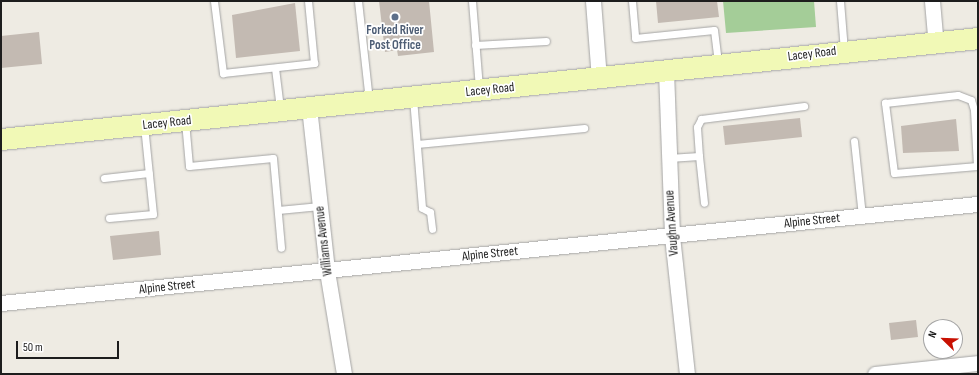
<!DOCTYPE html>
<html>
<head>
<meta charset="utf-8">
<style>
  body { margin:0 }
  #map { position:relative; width:979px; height:375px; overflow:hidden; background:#eeebe3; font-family:"Sofia Sans Condensed",sans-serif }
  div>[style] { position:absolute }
  .forest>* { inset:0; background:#a4cd98 }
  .building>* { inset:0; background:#c3bab2 }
  .roads { filter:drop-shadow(0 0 1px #a4a4a4) drop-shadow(0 0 1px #a4a4a4) }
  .lane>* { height:7px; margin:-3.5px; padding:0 3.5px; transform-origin:3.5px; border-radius:3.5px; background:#fff }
  .street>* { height:15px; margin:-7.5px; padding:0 7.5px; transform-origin:7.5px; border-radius:7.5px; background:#fff }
  .secondary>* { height:21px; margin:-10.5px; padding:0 10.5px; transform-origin:10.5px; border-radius:10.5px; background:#f1f9b6 }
  .dots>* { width:11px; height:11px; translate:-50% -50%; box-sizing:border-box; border:2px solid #fff; border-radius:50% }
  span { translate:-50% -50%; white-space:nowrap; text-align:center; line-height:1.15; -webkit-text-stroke:3.5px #fff; paint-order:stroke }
  .service-label { font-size:13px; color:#4e5e75; font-weight:700 }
  .street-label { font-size:13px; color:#1d1d1d }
  .frame { position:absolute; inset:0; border:2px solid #1d1d1d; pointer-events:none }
  .north { position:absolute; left:923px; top:319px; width:40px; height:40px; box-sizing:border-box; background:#fff; border:1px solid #a5a5a5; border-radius:50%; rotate:293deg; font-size:11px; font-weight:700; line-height:16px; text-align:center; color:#1d1d1d }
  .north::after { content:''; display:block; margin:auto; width:14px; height:18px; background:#c81002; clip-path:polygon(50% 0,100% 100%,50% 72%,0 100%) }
  .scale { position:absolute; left:16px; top:341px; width:103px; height:18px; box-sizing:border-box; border:2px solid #1d1d1d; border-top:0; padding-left:5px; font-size:12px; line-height:14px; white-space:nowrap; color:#1d1d1d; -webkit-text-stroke:3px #fff; paint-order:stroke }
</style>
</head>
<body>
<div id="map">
  <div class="forest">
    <div style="clip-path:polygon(723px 1px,814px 1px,816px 27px,726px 33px)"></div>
  </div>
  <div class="building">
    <div style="clip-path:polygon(379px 1px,429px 1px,434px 52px,398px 56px,397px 50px,385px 52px)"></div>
    <div style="clip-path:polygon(656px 1px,717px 1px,719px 17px,658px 23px)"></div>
    <div style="clip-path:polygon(295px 3px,300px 51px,236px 58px,232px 15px)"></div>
    <div style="clip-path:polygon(39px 32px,42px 64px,1px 68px,1px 36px)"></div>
    <div style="clip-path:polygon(800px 118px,802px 137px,725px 145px,723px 126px)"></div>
    <div style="clip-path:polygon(956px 119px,959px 151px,903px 153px,901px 126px)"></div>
    <div style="clip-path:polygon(159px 231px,161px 255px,113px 260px,110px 236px)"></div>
    <div style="clip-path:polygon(916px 320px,918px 337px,891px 340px,889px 323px)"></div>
  </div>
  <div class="roads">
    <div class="lane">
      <div style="left:214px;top:1px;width:73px;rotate:82.9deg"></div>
      <div style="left:223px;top:73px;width:92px;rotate:-6.3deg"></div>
      <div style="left:314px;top:63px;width:62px;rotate:-95.5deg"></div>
      <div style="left:358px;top:1px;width:100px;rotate:83.7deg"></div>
      <div style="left:472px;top:1px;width:87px;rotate:85.4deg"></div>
      <div style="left:632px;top:1px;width:37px;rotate:85deg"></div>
      <div style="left:635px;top:38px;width:79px;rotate:-5.8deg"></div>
      <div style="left:714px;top:30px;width:33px;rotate:83deg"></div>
      <div style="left:840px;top:1px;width:50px;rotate:85.4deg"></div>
      <div style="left:475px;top:45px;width:71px;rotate:-3.2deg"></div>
      <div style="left:275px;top:68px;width:40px;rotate:82.9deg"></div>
      <div style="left:958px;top:95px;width:14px;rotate:21deg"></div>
      <div style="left:971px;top:100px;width:10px;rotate:73deg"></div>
      <div style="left:974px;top:110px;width:56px;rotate:86.9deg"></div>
      <div style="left:977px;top:166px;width:83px;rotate:175.2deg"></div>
      <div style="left:894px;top:173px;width:71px;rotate:-97.3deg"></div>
      <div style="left:885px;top:103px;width:73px;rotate:-6.3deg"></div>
      <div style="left:413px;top:98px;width:110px;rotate:85.3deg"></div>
      <div style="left:422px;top:208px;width:9px;rotate:27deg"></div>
      <div style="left:430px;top:212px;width:17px;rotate:83deg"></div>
      <div style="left:185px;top:121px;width:45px;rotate:84.9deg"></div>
      <div style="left:189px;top:166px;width:84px;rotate:-5.4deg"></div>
      <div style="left:273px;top:158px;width:90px;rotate:84.9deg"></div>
      <div style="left:854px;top:141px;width:75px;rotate:83.9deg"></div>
      <div style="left:417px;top:144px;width:168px;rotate:-5.5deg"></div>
      <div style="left:699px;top:156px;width:29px;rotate:-94deg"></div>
      <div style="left:697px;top:127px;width:9px;rotate:-63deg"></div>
      <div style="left:701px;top:119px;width:104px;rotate:-7.2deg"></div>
      <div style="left:669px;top:158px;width:30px;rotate:-4deg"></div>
      <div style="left:699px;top:156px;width:47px;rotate:83.9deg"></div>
      <div style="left:104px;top:178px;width:45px;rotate:-6.3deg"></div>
      <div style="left:278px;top:210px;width:42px;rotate:-5.4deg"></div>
      <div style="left:109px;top:218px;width:44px;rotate:-5.2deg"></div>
      <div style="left:153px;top:214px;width:88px;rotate:-95.8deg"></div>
    </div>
    <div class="street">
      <div style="left:593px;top:1px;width:78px;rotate:85.6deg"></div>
      <div style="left:932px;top:1px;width:38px;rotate:85deg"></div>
      <div style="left:666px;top:71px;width:165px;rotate:87.9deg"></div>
      <div style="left:672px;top:236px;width:139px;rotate:83.8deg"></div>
      <div style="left:309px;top:107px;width:165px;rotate:83.7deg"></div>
      <div style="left:327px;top:271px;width:104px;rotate:80.6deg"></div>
      <div style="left:1px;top:303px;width:982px;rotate:-5.79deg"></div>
      <div style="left:875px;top:374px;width:104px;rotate:-6.1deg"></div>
    </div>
    <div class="secondary">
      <div style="left:1px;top:139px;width:982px;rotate:-5.9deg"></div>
    </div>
  </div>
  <div class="dots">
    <div style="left:395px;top:17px;background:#5c6f8a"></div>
  </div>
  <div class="service-label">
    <span style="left:395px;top:38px">Forked River<br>Post Office</span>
  </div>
  <div class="street-label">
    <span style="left:812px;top:54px;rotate:-7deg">Lacey Road</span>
    <span style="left:490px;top:90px;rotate:-6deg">Lacey Road</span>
    <span style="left:167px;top:123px;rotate:-6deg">Lacey Road</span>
    <span style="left:812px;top:221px;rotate:-6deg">Alpine Street</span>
    <span style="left:672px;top:223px;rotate:-94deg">Vaughn Avenue</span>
    <span style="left:324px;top:241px;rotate:-97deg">Williams Avenue</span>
    <span style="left:490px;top:254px;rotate:-6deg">Alpine Street</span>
    <span style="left:167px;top:287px;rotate:-6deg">Alpine Street</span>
  </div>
  <div class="frame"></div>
  <div class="north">N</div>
  <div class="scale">50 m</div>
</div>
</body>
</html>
